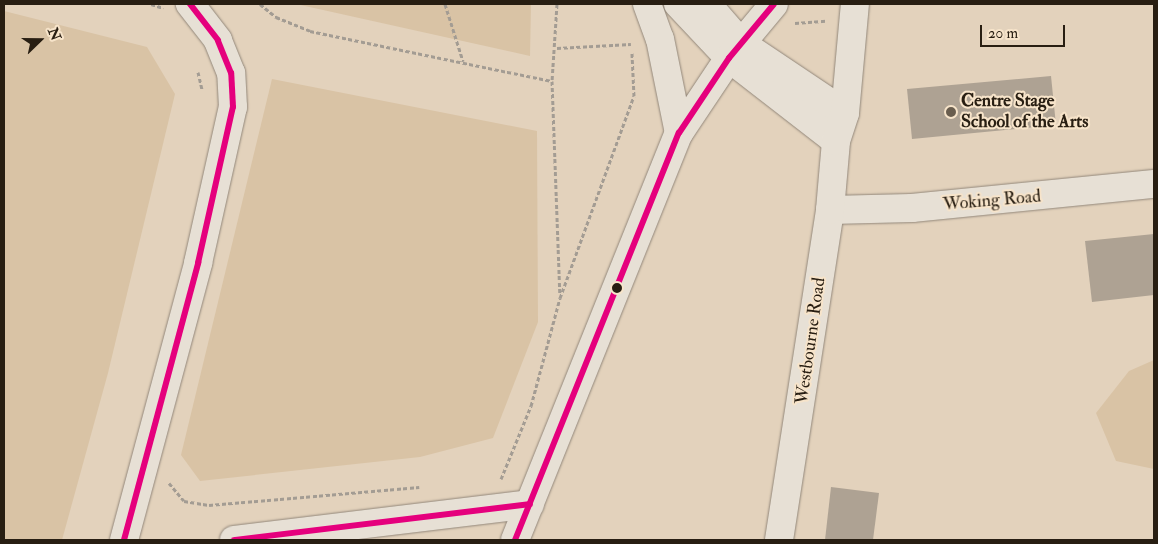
<!DOCTYPE html>
<html>
<head>
<meta charset="utf-8">
<style>
  body { margin:0 }
  #map { position:relative; width:1158px; height:544px; overflow:hidden; background:#e3d2bc; font-family:"IM FELL Double Pica",serif }
  div>[style] { position:absolute }
  .green>* { inset:0; background:#d9c3a5 }
  .building>* { inset:0; background:#aea293 }
  .path>* { height:3px; margin-top:-1.5px; transform-origin:0; background:repeating-linear-gradient(90deg,#a39c93 0 4px,transparent 0 6.5px) }
  .roads { filter:drop-shadow(0 0 1px #92877a) drop-shadow(0 0 1px #92877a) }
  .minor>* { height:28px; margin:-14px; padding:0 14px; transform-origin:14px; border-radius:14px; background:#e7e0d5 }
  .bus-1>* { height:6px; margin:-3px; padding:0 3px; transform-origin:3px; border-radius:3px; background:#e5007d }
  .dots>* { width:14px; height:14px; translate:-50% -50%; box-sizing:border-box; border:2px solid #f7e4ca; border-radius:50% }
  span { translate:-50% -50%; white-space:nowrap; text-align:center; line-height:1.15; -webkit-text-stroke:4px #f7e4ca; paint-order:stroke }
  .poi-label { font-size:18px; color:#281e12; font-weight:700 }
  .left { translate:0 -50%; text-align:left }
  .street-label { font-size:18px; color:#281e12 }
  .frame { position:absolute; inset:0; border:5px solid #281e12; pointer-events:none }
  .north { position:absolute; left:15px; top:15px; width:50px; height:50px; -webkit-text-stroke:4px #f7e4ca; paint-order:stroke; rotate:68deg; font-size:14px; font-weight:700; line-height:20px; text-align:center; color:#281e12 }
  .north::after { content:''; display:block; margin:auto; width:18px; height:22px; background:#281e12; clip-path:polygon(50% 0,100% 100%,50% 72%,0 100%) }
  .scale { position:absolute; left:980px; top:25px; width:85px; height:22px; box-sizing:border-box; border:2px solid #281e12; border-top:0; padding-left:6px; font-size:15px; line-height:18px; white-space:nowrap; color:#281e12; -webkit-text-stroke:4px #f7e4ca; paint-order:stroke }
</style>
</head>
<body>
<div id="map">
  <div class="green">
    <div style="clip-path:polygon(296px 4px,531px 4px,530px 56px)"></div>
    <div style="clip-path:polygon(4px 11px,147px 47px,175px 94px,108px 373px,62px 540px,4px 540px)"></div>
    <div style="clip-path:polygon(272px 79px,537px 131px,538px 322px,493px 438px,420px 457px,200px 481px,181px 455px)"></div>
    <div style="clip-path:polygon(1154px 360px,1154px 469px,1116px 461px,1096px 413px,1129px 371px)"></div>
  </div>
  <div class="building">
    <div style="clip-path:polygon(1051px 76px,1056px 125px,912px 139px,907px 89px)"></div>
    <div style="clip-path:polygon(1154px 234px,1154px 295px,1092px 302px,1085px 241px)"></div>
    <div style="clip-path:polygon(831px 487px,879px 493px,873px 540px,825px 540px)"></div>
  </div>
  <div class="path">
    <div style="left:151px;top:4px;width:13px;rotate:18deg"></div>
    <div style="left:260px;top:4px;width:21px;rotate:39deg"></div>
    <div style="left:276px;top:17px;width:37px;rotate:22deg"></div>
    <div style="left:310px;top:31px;width:247px;rotate:11.7deg"></div>
    <div style="left:445px;top:4px;width:60px;rotate:72.5deg"></div>
    <div style="left:557px;top:4px;width:77px;rotate:93.7deg"></div>
    <div style="left:552px;top:81px;width:214px;rotate:87.9deg"></div>
    <div style="left:795px;top:23px;width:31px;rotate:-4deg"></div>
    <div style="left:557px;top:48px;width:74px;rotate:-3.1deg"></div>
    <div style="left:198px;top:72px;width:18px;rotate:77deg"></div>
    <div style="left:501px;top:479px;width:79px;rotate:-67.7deg"></div>
    <div style="left:531px;top:406px;width:112px;rotate:-75deg"></div>
    <div style="left:560px;top:298px;width:215px;rotate:-69.9deg"></div>
    <div style="left:634px;top:96px;width:43px;rotate:-92.7deg"></div>
    <div style="left:169px;top:483px;width:23px;rotate:50deg"></div>
    <div style="left:184px;top:501px;width:25px;rotate:9deg"></div>
    <div style="left:209px;top:505px;width:211px;rotate:-4.9deg"></div>
  </div>
  <div class="roads">
    <div class="minor">
      <div style="left:647px;top:4px;width:37px;rotate:70deg"></div>
      <div style="left:660px;top:39px;width:96px;rotate:78.6deg"></div>
      <div style="left:678px;top:4px;width:74px;rotate:46.6deg"></div>
      <div style="left:729px;top:58px;width:135px;rotate:37.8deg"></div>
      <div style="left:707px;top:4px;width:52px;rotate:48.9deg"></div>
      <div style="left:741px;top:43px;width:125px;rotate:33.9deg"></div>
      <div style="left:830px;top:210px;width:82px;rotate:-1.4deg"></div>
      <div style="left:912px;top:208px;width:243px;rotate:-5.7deg"></div>
      <div style="left:124px;top:540px;width:287px;rotate:-75deg"></div>
      <div style="left:198px;top:263px;width:160px;rotate:-77.4deg"></div>
      <div style="left:233px;top:107px;width:34px;rotate:-93deg"></div>
      <div style="left:231px;top:73px;width:35px;rotate:-112deg"></div>
      <div style="left:218px;top:40px;width:46px;rotate:-127.9deg"></div>
      <div style="left:234px;top:540px;width:298px;rotate:-6.9deg"></div>
      <div style="left:515px;top:540px;width:439px;rotate:-68.1deg"></div>
      <div style="left:679px;top:133px;width:90px;rotate:-56.3deg"></div>
      <div style="left:729px;top:58px;width:70px;rotate:-50.2deg"></div>
      <div style="left:779px;top:540px;width:334px;rotate:-81.2deg"></div>
      <div style="left:830px;top:210px;width:69px;rotate:-85deg"></div>
      <div style="left:836px;top:141px;width:29px;rotate:-72deg"></div>
      <div style="left:845px;top:113px;width:109px;rotate:-84.8deg"></div>
    </div>
  </div>
  <div class="bus-1">
    <div style="left:124px;top:540px;width:287px;rotate:-75deg"></div>
    <div style="left:198px;top:263px;width:160px;rotate:-77.4deg"></div>
    <div style="left:233px;top:107px;width:34px;rotate:-93deg"></div>
    <div style="left:231px;top:73px;width:35px;rotate:-112deg"></div>
    <div style="left:218px;top:40px;width:46px;rotate:-127.9deg"></div>
    <div style="left:234px;top:540px;width:298px;rotate:-6.9deg"></div>
    <div style="left:515px;top:540px;width:439px;rotate:-68.1deg"></div>
    <div style="left:679px;top:133px;width:90px;rotate:-56.3deg"></div>
    <div style="left:729px;top:58px;width:70px;rotate:-50.2deg"></div>
  </div>
  <div class="dots">
    <div style="left:951px;top:112px;background:#695d4e"></div>
    <div style="left:617px;top:288px;background:#281e12"></div>
  </div>
  <div class="poi-label">
    <span class="left" style="left:961px;top:112px">Centre Stage<br>School of the Arts</span>
  </div>
  <div class="street-label">
    <span style="left:992px;top:201px;rotate:-5deg">Woking Road</span>
    <span style="left:811px;top:341px;rotate:-82deg">Westbourne Road</span>
  </div>
  <div class="frame"></div>
  <div class="north">N</div>
  <div class="scale">20 m</div>
</div>
</body>
</html>
